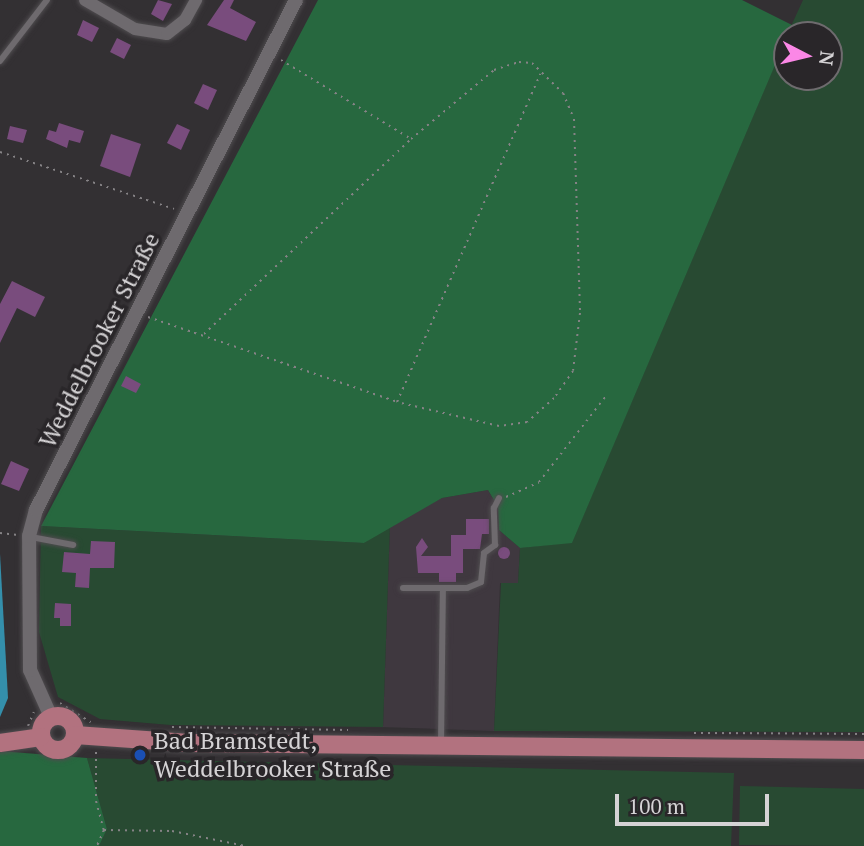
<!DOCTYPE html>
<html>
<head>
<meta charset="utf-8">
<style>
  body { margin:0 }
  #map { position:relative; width:864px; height:846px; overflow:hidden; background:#333033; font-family:"PT Serif",serif }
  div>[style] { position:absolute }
  .built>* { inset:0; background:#3f383f }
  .green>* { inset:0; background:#284a32 }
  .forest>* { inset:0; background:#27683f }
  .water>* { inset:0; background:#348fab }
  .building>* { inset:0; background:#794c7d }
  .round { border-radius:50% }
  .path>* { height:2px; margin-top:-1px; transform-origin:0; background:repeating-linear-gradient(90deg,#868386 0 2px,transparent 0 7px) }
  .roads { filter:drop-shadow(0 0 2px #4f4c4f) drop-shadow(0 0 2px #4f4c4f) }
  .service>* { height:6px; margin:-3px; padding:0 3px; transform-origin:3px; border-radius:3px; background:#6e6a6e }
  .minor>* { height:12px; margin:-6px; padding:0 6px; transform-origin:6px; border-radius:6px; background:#6e6a6e }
  .tertiary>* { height:14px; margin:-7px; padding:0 7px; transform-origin:7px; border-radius:7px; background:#6e6a6e }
  .primary>* { height:18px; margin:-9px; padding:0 9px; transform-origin:9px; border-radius:9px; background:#b2727f }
  .primary>.ring { margin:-9px; padding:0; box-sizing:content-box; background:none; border:18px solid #b2727f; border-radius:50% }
  .dots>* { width:19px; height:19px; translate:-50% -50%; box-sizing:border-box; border:4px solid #292629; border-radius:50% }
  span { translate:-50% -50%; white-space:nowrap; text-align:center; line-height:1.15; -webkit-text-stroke:7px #292629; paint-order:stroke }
  .street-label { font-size:24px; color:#d5d3d5 }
  .poi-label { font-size:24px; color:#d5d3d5 }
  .left { translate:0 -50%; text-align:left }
  .north { position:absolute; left:773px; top:21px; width:70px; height:70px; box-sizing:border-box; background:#292629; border:2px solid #6e6b6e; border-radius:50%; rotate:97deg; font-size:19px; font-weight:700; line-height:28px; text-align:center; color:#d5d3d5 }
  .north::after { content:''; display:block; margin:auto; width:24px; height:32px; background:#fb87e6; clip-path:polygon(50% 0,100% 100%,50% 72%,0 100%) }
  .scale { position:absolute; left:615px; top:794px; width:154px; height:32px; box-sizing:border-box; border:4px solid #d5d3d5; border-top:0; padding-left:9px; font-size:21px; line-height:24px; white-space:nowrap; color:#d5d3d5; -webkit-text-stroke:5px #292629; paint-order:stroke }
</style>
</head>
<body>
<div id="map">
  <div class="built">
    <div style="clip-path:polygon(488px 490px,498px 507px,499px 530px,520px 548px,518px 583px,500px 583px,494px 731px,383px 727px,390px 524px,442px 498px)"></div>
  </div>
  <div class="green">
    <div style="clip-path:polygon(803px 0,864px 0,864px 732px,494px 731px,501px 583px,518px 583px,520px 548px,572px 542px,787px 36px,787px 77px,829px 77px,829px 35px,787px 35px)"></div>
    <div style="clip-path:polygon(390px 524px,383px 727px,170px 725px,100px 719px,58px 697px,39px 632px,41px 526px,364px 543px)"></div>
    <div style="clip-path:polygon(87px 758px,734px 773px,731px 846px,99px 846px,107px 829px)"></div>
    <div style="clip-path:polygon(740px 786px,864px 789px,864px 846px,739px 845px)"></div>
  </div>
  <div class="forest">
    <div style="clip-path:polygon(318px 0,742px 0,792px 25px,572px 543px,520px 548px,499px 530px,498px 507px,488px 490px,442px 498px,364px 543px,41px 526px)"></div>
    <div style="clip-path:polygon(0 751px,87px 758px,107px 829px,99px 846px,0 846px)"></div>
  </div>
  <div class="water">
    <div style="clip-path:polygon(0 554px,8px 698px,0 717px)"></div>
  </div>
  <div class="building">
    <div style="clip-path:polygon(158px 0,172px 4px,163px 21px,151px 14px)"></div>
    <div style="clip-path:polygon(224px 0,234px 0,230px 8px,256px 22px,246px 41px,207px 25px)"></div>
    <div style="clip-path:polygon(83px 20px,99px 28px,92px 42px,77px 35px)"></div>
    <div style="clip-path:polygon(117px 38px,131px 45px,124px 59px,110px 52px)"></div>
    <div style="clip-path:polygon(203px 84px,217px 90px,208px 110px,194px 103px)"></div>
    <div style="clip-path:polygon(59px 123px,84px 131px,80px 143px,69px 140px,67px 148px,46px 139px,49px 130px,56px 132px)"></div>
    <div style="clip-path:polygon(177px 124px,190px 130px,181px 150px,167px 143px)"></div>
    <div style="clip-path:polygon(10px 126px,27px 130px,23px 143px,7px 139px)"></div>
    <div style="clip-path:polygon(111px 134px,141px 144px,130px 177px,100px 166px)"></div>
    <div style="clip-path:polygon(12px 281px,45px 297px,35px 317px,17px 308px,0 343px,0 304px)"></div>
    <div style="clip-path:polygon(126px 376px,141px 384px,136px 393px,121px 386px)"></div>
    <div style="clip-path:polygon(11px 461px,29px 469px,19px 491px,1px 484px)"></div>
    <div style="clip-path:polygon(466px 519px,489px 519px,489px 534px,482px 534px,480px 549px,463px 549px,463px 573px,456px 573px,456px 582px,439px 582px,439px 573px,418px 573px,416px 547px,422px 538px,428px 547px,421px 556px,451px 556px,451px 535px,466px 535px)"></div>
    <div style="clip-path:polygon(91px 541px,115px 542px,114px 568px,90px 568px,89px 588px,75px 587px,76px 573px,62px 572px,64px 552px,90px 554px)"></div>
    <div class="round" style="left:498px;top:547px;width:12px;height:12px"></div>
    <div style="clip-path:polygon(55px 603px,71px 604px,71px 626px,60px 626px,60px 618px,54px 618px)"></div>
  </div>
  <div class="path">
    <div style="left:281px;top:60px;width:152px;rotate:31.3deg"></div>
    <div style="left:411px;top:139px;width:108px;rotate:-39.7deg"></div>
    <div style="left:494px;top:70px;width:26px;rotate:-18deg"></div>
    <div style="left:519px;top:62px;width:13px;rotate:4deg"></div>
    <div style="left:532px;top:63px;width:43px;rotate:44.1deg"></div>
    <div style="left:563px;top:93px;width:28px;rotate:67deg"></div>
    <div style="left:574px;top:119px;width:194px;rotate:88.2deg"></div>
    <div style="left:580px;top:313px;width:58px;rotate:96.9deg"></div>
    <div style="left:573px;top:371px;width:33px;rotate:125deg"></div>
    <div style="left:554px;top:398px;width:36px;rotate:138deg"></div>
    <div style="left:527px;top:422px;width:28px;rotate:172deg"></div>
    <div style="left:499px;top:426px;width:105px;rotate:-166.8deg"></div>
    <div style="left:0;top:152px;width:183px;rotate:18.1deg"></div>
    <div style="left:148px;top:317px;width:263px;rotate:18.8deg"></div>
    <div style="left:397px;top:402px;width:358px;rotate:-66.4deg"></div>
    <div style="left:204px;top:334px;width:284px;rotate:-43.3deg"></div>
    <div style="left:506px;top:497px;width:36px;rotate:-24deg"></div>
    <div style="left:539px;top:482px;width:109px;rotate:-52.1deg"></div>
    <div style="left:0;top:533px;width:18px;rotate:6deg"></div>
    <div style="left:60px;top:703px;width:36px;rotate:32deg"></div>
    <div style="left:28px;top:726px;width:15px;rotate:-67deg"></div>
    <div style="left:172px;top:727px;width:176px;rotate:1deg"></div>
    <div style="left:694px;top:733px;width:170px;rotate:0.3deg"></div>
    <div style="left:96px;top:752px;width:49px;rotate:90deg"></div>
    <div style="left:96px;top:801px;width:30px;rotate:75deg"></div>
    <div style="left:104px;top:830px;width:17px;rotate:114deg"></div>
    <div style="left:104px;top:830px;width:68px;rotate:0.8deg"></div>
    <div style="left:172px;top:831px;width:76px;rotate:11.5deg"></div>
  </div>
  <div class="roads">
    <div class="service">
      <div style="left:0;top:61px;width:77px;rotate:-52.4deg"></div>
      <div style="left:31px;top:537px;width:43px;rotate:10.8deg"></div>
      <div style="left:403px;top:588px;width:64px"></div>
      <div style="left:467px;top:588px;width:15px;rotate:-23deg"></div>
      <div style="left:481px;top:582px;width:29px;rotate:-84deg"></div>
      <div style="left:484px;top:553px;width:14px;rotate:-36deg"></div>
      <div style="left:495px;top:545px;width:37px;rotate:-92deg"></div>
      <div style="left:494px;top:508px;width:11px;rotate:-63deg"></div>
      <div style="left:441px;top:744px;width:156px;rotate:-89.3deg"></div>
    </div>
    <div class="minor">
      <div style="left:85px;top:0;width:58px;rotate:30.1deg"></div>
      <div style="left:135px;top:29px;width:32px;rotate:9deg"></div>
      <div style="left:167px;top:34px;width:23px;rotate:-38deg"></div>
      <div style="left:185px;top:20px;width:23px;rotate:-61deg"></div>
    </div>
    <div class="tertiary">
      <div style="left:51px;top:717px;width:51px;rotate:-114.1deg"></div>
      <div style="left:30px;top:670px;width:134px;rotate:-90.4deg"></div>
      <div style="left:29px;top:536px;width:27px;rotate:-75deg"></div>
      <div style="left:36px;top:510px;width:572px;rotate:-62.99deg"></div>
    </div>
    <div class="primary">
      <div class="ring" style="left:41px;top:716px;width:16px;height:16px"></div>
      <div style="left:75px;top:735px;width:114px;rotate:4deg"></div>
      <div style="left:189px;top:743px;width:675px;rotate:0.59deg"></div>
      <div style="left:0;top:743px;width:41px;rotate:-8.3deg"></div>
    </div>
  </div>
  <div class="dots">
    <div style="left:140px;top:755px;background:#1a4fb4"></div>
  </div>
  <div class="street-label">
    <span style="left:99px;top:340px;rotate:-63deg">Weddelbrooker Straße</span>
  </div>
  <div class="poi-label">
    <span class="left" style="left:154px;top:755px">Bad Bramstedt,<br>Weddelbrooker Straße</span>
  </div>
  <div class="north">N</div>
  <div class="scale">100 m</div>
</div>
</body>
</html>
